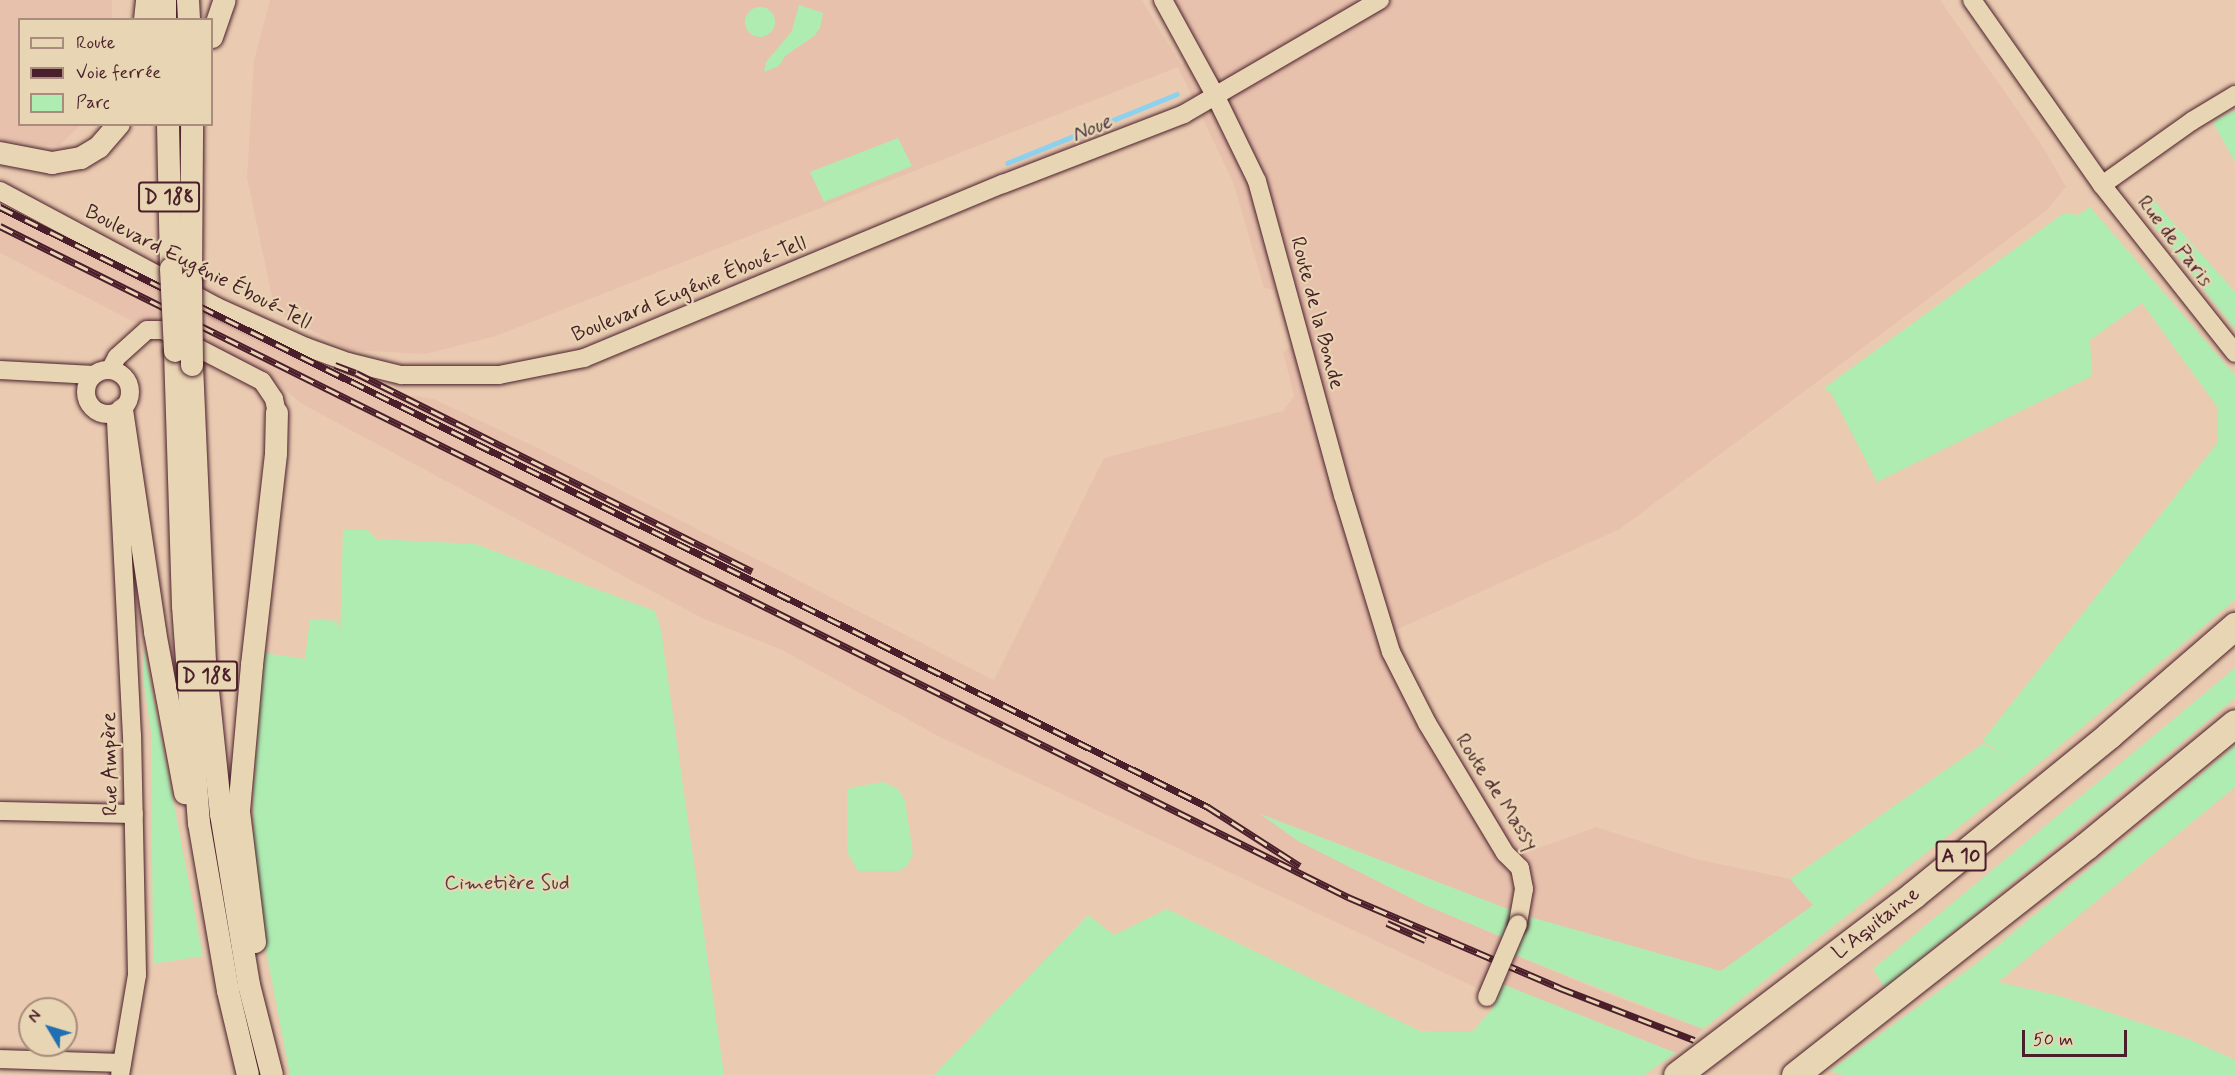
<!DOCTYPE html>
<html>
<head>
<meta charset="utf-8">
<style>
  body { margin:0 }
  #map { position:relative; width:2235px; height:1075px; overflow:hidden; background:#eacbb1; font-family:Mynerve,sans-serif }
  div>[style] { position:absolute }
  .built>* { inset:0; background:#e8c1ad }
  .green>* { inset:0; background:#afecb2 }
  .round { border-radius:50% }
  .stream>* { height:4.5px; margin:-2.25px; padding:0 2.25px; transform-origin:2.25px; border-radius:2.25px; background:#8cd2ee }
  .roads { filter:drop-shadow(0 0 2px #4a1f2b) drop-shadow(0 0 2px #4a1f2b) }
  .minor>* { height:18px; margin:-9px; padding:0 9px; transform-origin:9px; border-radius:9px; background:#e8d5b3 }
  .minor>.ring { margin:-9px; padding:0; box-sizing:content-box; background:none; border:18px solid #e8d5b3; border-radius:50% }
  .major>* { height:22px; margin:-11px; padding:0 11px; transform-origin:11px; border-radius:11px; background:#e8d5b3 }
  .highway>* { height:27px; margin:-13.5px; padding:0 13.5px; transform-origin:13.5px; border-radius:13.5px; background:#e8d5b3 }
  .rail>* { height:7px; margin-top:-3.5px; transform-origin:0; background:repeating-linear-gradient(90deg,#e8d5b3 0 14px,#4a1f2b 0 28px); box-sizing:border-box; border-block:2px solid #4a1f2b }
  .bridges { filter:drop-shadow(0 0 2px #4a1f2b) drop-shadow(0 0 2px #4a1f2b) }
  .minor-bridge>* { height:18px; margin:-9px; padding:0 9px; transform-origin:9px; border-radius:9px; background:#e8d5b3 }
  .major-bridge>* { height:22px; margin:-11px; padding:0 11px; transform-origin:11px; border-radius:11px; background:#e8d5b3 }
  span { translate:-50% -50%; white-space:nowrap; text-align:center; line-height:1.15; -webkit-text-stroke:4.5px #e8d5b3; paint-order:stroke }
  .shield-label span { padding:2px 4px; background:#e8d5b3; border:2px solid; border-radius:4px; -webkit-text-stroke-width:0 }
  .shield-label { font-size:20px; color:#4a1f2b; font-weight:700 }
  .street-label { font-size:21px; color:#4a1f2b }
  .park-label { font-size:21px; color:#593e3f }
  .water-label { font-size:22px; color:#543a48; font-style:italic }
  .legend { position:absolute; left:18px; top:18px; width:195px; height:108px; box-sizing:border-box; background:#e8d5b3; border:2px solid #a98c7d; margin:0; padding:8px 10px; list-style:none; font-size:18px; color:#4a1f2b }
  .legend li { display:flex; align-items:center; gap:12px; height:30px }
  .legend b { width:30px; border:2px solid #a98c7d }
  .north { position:absolute; left:18px; top:997px; width:60px; height:60px; box-sizing:border-box; background:#e8d5b3; border:2px solid #a98c7d; border-radius:50%; rotate:308deg; font-size:16px; font-weight:700; line-height:24px; text-align:center; color:#4a1f2b }
  .north::after { content:''; display:block; margin:auto; width:21px; height:27px; background:#1f6fb2; clip-path:polygon(50% 0,100% 100%,50% 72%,0 100%) }
  .scale { position:absolute; left:2022px; top:1030px; width:105px; height:27px; box-sizing:border-box; border:3px solid #4a1f2b; border-top:0; padding-left:8px; font-size:18px; line-height:21px; white-space:nowrap; color:#4a1f2b; -webkit-text-stroke:4px #e8d5b3; paint-order:stroke }
</style>
</head>
<body>
<div id="map">
  <div class="built">
    <div style="clip-path:polygon(0 0,112px 0,112px 19px,20px 20px,20px 124px,81px 125px,59px 146px,0 141px)"></div>
    <div style="clip-path:polygon(270px 0,1142px 0,1181px 65px,1204px 52px,1170px 0,1940px 0,2040px 142px,2066px 187px,2046px 211px,1620px 529px,1396px 630px,1423px 700px,1522px 854px,1596px 827px,1696px 859px,1790px 879px,1814px 905px,1726px 973px,1539px 921px,1263px 815px,1298px 841px,1425px 905px,1502px 937px,1481px 990px,938px 736px,782px 650px,704px 619px,302px 404px,271px 378px,209px 345px,207px 308px,380px 391px,434px 399px,540px 449px,994px 680px,1104px 458px,1283px 411px,1294px 396px,1283px 352px,1292px 346px,1274px 290px,1264px 288px,1233px 182px,1178px 67px,496px 336px,425px 354px,349px 350px,275px 311px,247px 178px,254px 60px)"></div>
    <div style="clip-path:polygon(0 203px,156px 282px,157px 321px,140px 325px,0 253px)"></div>
    <div style="clip-path:polygon(1515px 955px,1606px 993px,1703px 1029px,1676px 1053px,1593px 1022px,1503px 984px)"></div>
  </div>
  <div class="green">
    <div style="clip-path:polygon(799px 5px,823px 13px,820px 28px,814px 36px,785px 56px,779px 66px,764px 72px,766px 62px,792px 31px)"></div>
    <div class="round" style="left:745px;top:7px;width:30px;height:30px"></div>
    <div style="clip-path:polygon(2235px 110px,2235px 162px,2213px 122px)"></div>
    <div style="clip-path:polygon(898px 138px,912px 166px,824px 202px,810px 172px)"></div>
    <div style="clip-path:polygon(2145px 191px,2235px 292px,2235px 329px,2153px 225px)"></div>
    <div style="clip-path:polygon(2090px 207px,2235px 375px,2235px 600px,2026px 774px,1703px 1029px,1515px 955px,1530px 917px,1721px 971px,1813px 905px,1790px 879px,1984px 743px,2006px 759px,1983px 740px,2218px 442px,2218px 408px,2142px 303px,2090px 340px,2092px 376px,1877px 482px,1831px 393px,1824px 388px,2064px 213px,2079px 215px)"></div>
    <div style="clip-path:polygon(343px 530px,368px 530px,376px 539px,475px 544px,655px 611px,661px 630px,724px 1075px,290px 1075px,262px 930px,254px 865px,253px 797px,264px 653px,305px 659px,310px 619px,338px 621px,340px 640px)"></div>
    <div style="clip-path:polygon(143px 644px,203px 956px,153px 964px,151px 731px,144px 685px)"></div>
    <div style="clip-path:polygon(2235px 668px,2235px 698px,1885px 988px,1873px 969px)"></div>
    <div style="clip-path:polygon(2235px 746px,2235px 787px,1998px 982px,2060px 996px,2186px 1038px,2235px 1060px,2235px 1075px,1843px 1075px,1830px 1071px,1977px 963px)"></div>
    <div style="clip-path:polygon(883px 782px,898px 789px,905px 801px,913px 854px,907px 866px,899px 871px,858px 871px,847px 852px,847px 791px,850px 788px)"></div>
    <div style="clip-path:polygon(1260px 814px,1513px 911px,1502px 937px,1425px 905px,1298px 841px)"></div>
    <div style="clip-path:polygon(1167px 909px,1420px 1031px,1472px 1032px,1493px 1008px,1502px 984px,1676px 1053px,1644px 1075px,934px 1075px,1088px 915px,1114px 935px)"></div>
  </div>
  <div class="stream">
    <div style="left:1007px;top:163px;width:183px;rotate:-22.1deg"></div>
  </div>
  <div class="roads">
    <div class="minor">
      <div style="left:1163px;top:0;width:111px;rotate:61.3deg"></div>
      <div style="left:1216px;top:97px;width:93px;rotate:64deg"></div>
      <div style="left:1257px;top:181px;width:326px;rotate:74.7deg"></div>
      <div style="left:1343px;top:495px;width:164px;rotate:73deg"></div>
      <div style="left:1391px;top:652px;width:80px;rotate:63.1deg"></div>
      <div style="left:1427px;top:723px;width:152px;rotate:59deg"></div>
      <div style="left:1505px;top:853px;width:21px;rotate:45deg"></div>
      <div style="left:1520px;top:868px;width:21px;rotate:79deg"></div>
      <div style="left:1524px;top:889px;width:36px;rotate:100deg"></div>
      <div style="left:1972px;top:0;width:226px;rotate:54.9deg"></div>
      <div style="left:2102px;top:185px;width:214px;rotate:51.6deg"></div>
      <div style="left:2102px;top:185px;width:110px;rotate:-35.4deg"></div>
      <div style="left:2192px;top:121px;width:50px;rotate:-31.2deg"></div>
      <div style="left:0;top:191px;width:246px;rotate:28.1deg"></div>
      <div style="left:217px;top:307px;width:98px;rotate:24.2deg"></div>
      <div style="left:306px;top:347px;width:45px;rotate:19.7deg"></div>
      <div style="left:348px;top:362px;width:55px;rotate:13.8deg"></div>
      <div style="left:401px;top:375px;width:98px"></div>
      <div style="left:499px;top:375px;width:87px;rotate:-11.3deg"></div>
      <div style="left:584px;top:358px;width:454px;rotate:-22.6deg"></div>
      <div style="left:1003px;top:184px;width:194px;rotate:-21.1deg"></div>
      <div style="left:1184px;top:114px;width:227px;rotate:-30.2deg"></div>
      <div class="ring" style="left:86px;top:370px;width:26px;height:26px"></div>
      <div style="left:0;top:370px;width:94px;rotate:3deg"></div>
      <div style="left:110px;top:370px;width:15px;rotate:-62deg"></div>
      <div style="left:117px;top:357px;width:40px;rotate:-42deg"></div>
      <div style="left:147px;top:330px;width:16px"></div>
      <div style="left:163px;top:330px;width:111px;rotate:27.3deg"></div>
      <div style="left:262px;top:381px;width:22px;rotate:56deg"></div>
      <div style="left:274px;top:399px;width:14px;rotate:78deg"></div>
      <div style="left:116px;top:421px;width:314px;rotate:87.1deg"></div>
      <div style="left:132px;top:735px;width:240px;rotate:88.8deg"></div>
      <div style="left:137px;top:975px;width:101px;rotate:99.6deg"></div>
      <div style="left:0;top:811px;width:134px;rotate:1.3deg"></div>
      <div style="left:0;top:1059px;width:122px;rotate:1.9deg"></div>
    </div>
    <div class="major">
      <div style="left:165px;top:0;width:20px;rotate:90deg"></div>
      <div style="left:188px;top:0;width:20px;rotate:87deg"></div>
      <div style="left:145px;top:20px;width:20px;rotate:-84deg"></div>
      <div style="left:212px;top:37px;width:39px;rotate:-71deg"></div>
      <div style="left:168px;top:124px;width:145px;rotate:88.8deg"></div>
      <div style="left:0;top:153px;width:53px;rotate:10.9deg"></div>
      <div style="left:52px;top:163px;width:29px;rotate:-10deg"></div>
      <div style="left:81px;top:158px;width:21px;rotate:-31deg"></div>
      <div style="left:99px;top:147px;width:30px;rotate:-49deg"></div>
      <div style="left:191px;top:281px;width:157px;rotate:-89.6deg"></div>
      <div style="left:175px;top:351px;width:255px;rotate:88.2deg"></div>
      <div style="left:183px;top:606px;width:218px;rotate:85.8deg"></div>
      <div style="left:199px;top:823px;width:170px;rotate:80.2deg"></div>
      <div style="left:228px;top:991px;width:86px;rotate:76.6deg"></div>
      <div style="left:192px;top:365px;width:297px;rotate:87.5deg"></div>
      <div style="left:205px;top:662px;width:153px;rotate:84deg"></div>
      <div style="left:221px;top:814px;width:173px;rotate:80.7deg"></div>
      <div style="left:249px;top:985px;width:93px;rotate:75.7deg"></div>
      <div style="left:122px;top:410px;width:224px;rotate:81.5deg"></div>
      <div style="left:155px;top:632px;width:164px;rotate:79.4deg"></div>
      <div style="left:255px;top:942px;width:132px;rotate:-97deg"></div>
      <div style="left:239px;top:811px;width:147px;rotate:-84.9deg"></div>
      <div style="left:252px;top:665px;width:213px;rotate:-83.5deg"></div>
      <div style="left:276px;top:453px;width:40px;rotate:-88.6deg"></div>
    </div>
    <div class="highway">
      <div style="left:1677px;top:1075px;width:297px;rotate:-37.3deg"></div>
      <div style="left:1913px;top:895px;width:253px;rotate:-39.2deg"></div>
      <div style="left:2109px;top:735px;width:167px;rotate:-40.9deg"></div>
      <div style="left:1795px;top:1075px;width:370px;rotate:-38.2deg"></div>
      <div style="left:2086px;top:846px;width:193px;rotate:-39.5deg"></div>
    </div>
  </div>
  <div class="rail">
    <div style="left:0;top:207px;width:1349px;rotate:26.41deg"></div>
    <div style="left:1208px;top:807px;width:109px;rotate:32.7deg"></div>
    <div style="left:0;top:226px;width:1506px;rotate:26.46deg"></div>
    <div style="left:1348px;top:897px;width:231px;rotate:23.2deg"></div>
    <div style="left:1560px;top:988px;width:144px;rotate:21.2deg"></div>
    <div style="left:335px;top:365px;width:22px;rotate:21deg"></div>
    <div style="left:356px;top:373px;width:443px;rotate:26.6deg"></div>
    <div style="left:1387px;top:923px;width:42px;rotate:24.1deg"></div>
  </div>
  <div class="bridges">
    <div class="minor-bridge">
      <div style="left:1487px;top:997px;width:79px;rotate:-67deg"></div>
    </div>
    <div class="major-bridge">
      <div style="left:171px;top:269px;width:82px;rotate:87.2deg"></div>
      <div style="left:191px;top:281px;width:84px;rotate:89.3deg"></div>
    </div>
  </div>
  <div class="shield-label">
    <span style="left:169px;top:197px">D 188</span>
    <span style="left:207px;top:676px">D 188</span>
    <span style="left:1961px;top:856px">A 10</span>
  </div>
  <div class="street-label">
    <span style="left:2175px;top:241px;rotate:52deg">Rue de Paris</span>
    <span style="left:198px;top:267px;rotate:27deg">Boulevard Eugénie Éboué-Tell</span>
    <span style="left:689px;top:289px;rotate:-22deg">Boulevard Eugénie Éboué-Tell</span>
    <span style="left:1317px;top:313px;rotate:75deg">Route de la Bonde</span>
    <span style="left:110px;top:764px;rotate:-91deg">Rue Ampère</span>
    <span style="left:1497px;top:792px;rotate:57deg">Route de Massy</span>
    <span style="left:1876px;top:923px;rotate:-38deg">L'Aquitaine</span>
  </div>
  <div class="park-label">
    <span style="left:507px;top:883px">Cimetière Sud</span>
  </div>
  <div class="water-label">
    <span style="left:1092px;top:129px;rotate:-22deg">Noue</span>
  </div>
  <ul class="legend">
  <li><b style="height:8px;background:#e8d5b3"></b>Route</li>
  <li><b style="height:8px;background:#4a1f2b"></b>Voie ferrée</li>
  <li><b style="height:16px;background:#afecb2"></b>Parc</li>
  </ul>
  <div class="north">N</div>
  <div class="scale">50 m</div>
</div>
</body>
</html>
